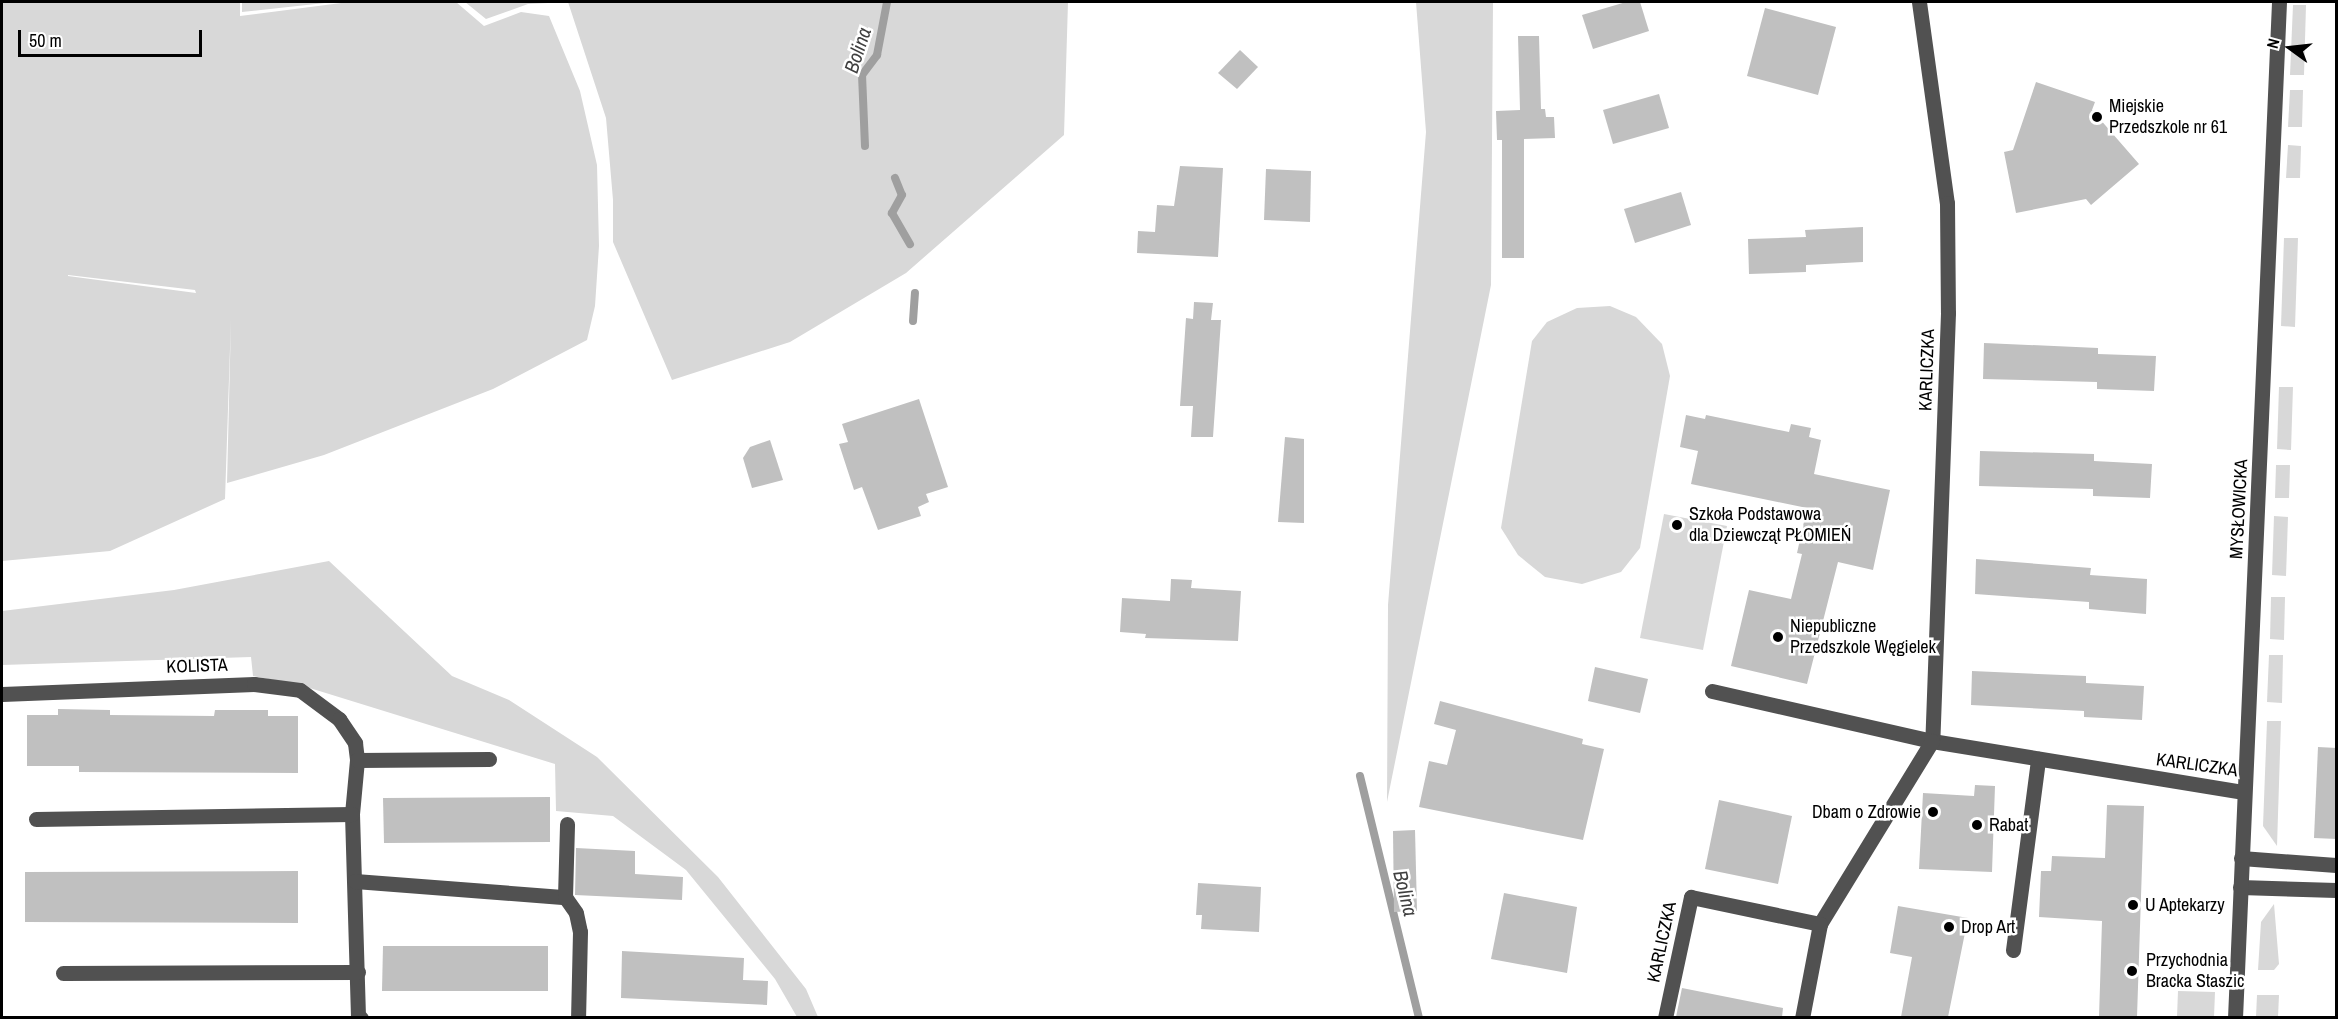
<!DOCTYPE html>
<html>
<head>
<meta charset="utf-8">
<style>
  body { margin:0 }
  #map { position:relative; width:2338px; height:1019px; overflow:hidden; background:#fff; font-family:"Archivo Narrow",sans-serif }
  div>[style] { position:absolute }
  .green>* { inset:0; background:#d8d8d8 }
  .stream>* { height:8px; margin:-4px; padding:0 4px; transform-origin:4px; border-radius:4px; background:#9f9f9f }
  .building>* { inset:0; background:#c0c0c0 }
  .minor>* { height:15px; margin:-7.5px; padding:0 7.5px; transform-origin:7.5px; border-radius:7.5px; background:#515151 }
  .dots>* { width:16px; height:16px; translate:-50% -50%; box-sizing:border-box; border:3px solid #fff; border-radius:50% }
  span { translate:-50% -50%; white-space:nowrap; text-align:center; line-height:1.15; -webkit-text-stroke:5px #fff; paint-order:stroke }
  .poi-label { font-size:18px; color:#000 }
  .left { translate:0 -50%; text-align:left }
  .right { translate:-100% -50%; text-align:right }
  .street-label { font-size:18px; color:#000 }
  .water-label { font-size:20px; color:#404040; font-style:italic }
  .frame { position:absolute; inset:0; border:3px solid #000; pointer-events:none }
  .north { position:absolute; left:2260px; top:18px; width:60px; height:60px; -webkit-text-stroke:4px #fff; paint-order:stroke; rotate:285deg; font-size:16px; font-weight:700; line-height:24px; text-align:center; color:#000 }
  .north::after { content:''; display:block; margin:auto; width:21px; height:27px; background:#000; clip-path:polygon(50% 0,100% 100%,50% 72%,0 100%) }
  .scale { position:absolute; left:18px; top:30px; width:184px; height:27px; box-sizing:border-box; border:3px solid #000; border-top:0; padding-left:8px; font-size:18px; line-height:21px; white-space:nowrap; color:#000; -webkit-text-stroke:4px #fff; paint-order:stroke }
</style>
</head>
<body>
<div id="map">
  <div class="green">
    <div style="clip-path:polygon(evenodd,2px 2px,240px 2px,240px 16px,349px 2px,456px 2px,484px 26px,521px 12px,549px 16px,580px 91px,597px 165px,599px 246px,595px 306px,587px 340px,493px 389px,324px 455px,227px 483px,231px 319px,225px 499px,110px 551px,2px 561px,2px 2px,68px 275px,195px 290px,196px 293px,68px 276px,68px 275px)"></div>
    <div style="clip-path:polygon(242px 2px,334px 2px,242px 12px)"></div>
    <div style="clip-path:polygon(465px 2px,1068px 2px,1064px 135px,906px 273px,790px 342px,672px 380px,613px 242px,613px 200px,606px 118px,568px 2px,528px 4px,486px 19px)"></div>
    <div style="clip-path:polygon(1416px 2px,1493px 2px,1491px 285px,1387px 802px,1388px 605px,1426px 132px)"></div>
    <div style="clip-path:polygon(2293px 5px,2306px 5px,2304px 75px,2290px 75px)"></div>
    <div style="clip-path:polygon(2290px 90px,2303px 90px,2302px 127px,2288px 127px)"></div>
    <div style="clip-path:polygon(2288px 145px,2301px 146px,2300px 178px,2286px 178px)"></div>
    <div style="clip-path:polygon(2284px 238px,2298px 238px,2295px 327px,2281px 326px)"></div>
    <div style="clip-path:polygon(1610px 306px,1636px 317px,1662px 344px,1670px 376px,1640px 548px,1621px 572px,1582px 584px,1545px 577px,1518px 555px,1501px 528px,1532px 341px,1547px 322px,1577px 308px)"></div>
    <div style="clip-path:polygon(2279px 387px,2293px 387px,2291px 450px,2277px 449px)"></div>
    <div style="clip-path:polygon(2276px 465px,2290px 465px,2289px 498px,2275px 498px)"></div>
    <div style="clip-path:polygon(1664px 514px,1727px 526px,1703px 650px,1640px 638px)"></div>
    <div style="clip-path:polygon(2274px 516px,2288px 517px,2286px 576px,2272px 575px)"></div>
    <div style="clip-path:polygon(329px 561px,452px 676px,509px 700px,597px 757px,718px 877px,806px 989px,818px 1017px,797px 1017px,775px 979px,686px 870px,613px 816px,556px 811px,555px 764px,300px 685px,253px 676px,251px 657px,2px 665px,2px 611px,174px 590px)"></div>
    <div style="clip-path:polygon(2271px 597px,2285px 597px,2284px 640px,2270px 639px)"></div>
    <div style="clip-path:polygon(2269px 655px,2283px 655px,2282px 703px,2267px 702px)"></div>
    <div style="clip-path:polygon(2267px 721px,2281px 721px,2277px 846px,2263px 826px)"></div>
    <div style="clip-path:polygon(2274px 904px,2279px 964px,2274px 970px,2258px 970px,2261px 922px)"></div>
    <div style="clip-path:polygon(2178px 991px,2215px 992px,2214px 1017px,2177px 1017px)"></div>
    <div style="clip-path:polygon(2257px 995px,2279px 995px,2278px 1017px,2256px 1017px)"></div>
  </div>
  <div class="stream">
    <div style="left:865px;top:146px;width:71px;rotate:-92.4deg"></div>
    <div style="left:862px;top:75px;width:25px;rotate:-53deg"></div>
    <div style="left:877px;top:55px;width:54px;rotate:-79.3deg"></div>
    <div style="left:895px;top:178px;width:18px;rotate:68deg"></div>
    <div style="left:902px;top:195px;width:21px;rotate:119deg"></div>
    <div style="left:892px;top:213px;width:36px;rotate:60deg"></div>
    <div style="left:913px;top:321px;width:28px;rotate:-86deg"></div>
    <div style="left:1360px;top:776px;width:249px;rotate:76.3deg"></div>
  </div>
  <div class="building">
    <div style="clip-path:polygon(1626px 2px,1640px 2px,1649px 31px,1593px 49px,1582px 15px)"></div>
    <div style="clip-path:polygon(1765px 8px,1836px 27px,1818px 95px,1747px 76px)"></div>
    <div style="clip-path:polygon(1518px 36px,1539px 36px,1541px 109px,1545px 109px,1546px 117px,1554px 117px,1555px 138px,1524px 139px,1524px 258px,1502px 258px,1502px 140px,1497px 140px,1496px 111px,1520px 110px)"></div>
    <div style="clip-path:polygon(1240px 50px,1258px 67px,1237px 89px,1218px 73px)"></div>
    <div style="clip-path:polygon(2036px 82px,2095px 102px,2092px 110px,2139px 164px,2091px 205px,2086px 199px,2016px 213px,2004px 152px,2013px 150px)"></div>
    <div style="clip-path:polygon(1659px 94px,1669px 128px,1613px 144px,1603px 110px)"></div>
    <div style="clip-path:polygon(1180px 166px,1223px 168px,1218px 257px,1137px 253px,1138px 231px,1155px 232px,1157px 205px,1174px 206px)"></div>
    <div style="clip-path:polygon(1266px 169px,1311px 171px,1310px 222px,1264px 220px)"></div>
    <div style="clip-path:polygon(1681px 192px,1691px 225px,1635px 243px,1624px 209px)"></div>
    <div style="clip-path:polygon(1863px 227px,1863px 262px,1806px 265px,1806px 272px,1749px 274px,1748px 239px,1806px 237px,1805px 230px)"></div>
    <div style="clip-path:polygon(1194px 302px,1213px 303px,1211px 320px,1221px 320px,1213px 437px,1191px 437px,1193px 406px,1180px 406px,1186px 318px,1193px 319px)"></div>
    <div style="clip-path:polygon(1984px 343px,2098px 348px,2098px 354px,2156px 356px,2154px 391px,2097px 389px,2097px 382px,1983px 379px)"></div>
    <div style="clip-path:polygon(919px 399px,948px 487px,926px 494px,929px 502px,918px 507px,921px 516px,878px 530px,862px 487px,854px 490px,839px 444px,848px 442px,842px 424px)"></div>
    <div style="clip-path:polygon(1686px 415px,1705px 419px,1706px 415px,1789px 432px,1791px 424px,1811px 428px,1809px 437px,1821px 440px,1814px 474px,1890px 490px,1873px 570px,1838px 562px,1807px 684px,1731px 666px,1749px 590px,1791px 599px,1802px 554px,1797px 553px,1807px 508px,1691px 484px,1698px 451px,1680px 447px)"></div>
    <div style="clip-path:polygon(1285px 437px,1304px 439px,1304px 523px,1278px 522px)"></div>
    <div style="clip-path:polygon(770px 440px,783px 480px,752px 488px,743px 458px,750px 447px)"></div>
    <div style="clip-path:polygon(1980px 451px,2094px 454px,2094px 461px,2152px 464px,2150px 498px,2093px 496px,2093px 489px,1979px 486px)"></div>
    <div style="clip-path:polygon(1976px 559px,2091px 568px,2090px 575px,2147px 579px,2146px 614px,2089px 609px,2089px 602px,1975px 594px)"></div>
    <div style="clip-path:polygon(1171px 579px,1192px 580px,1191px 588px,1241px 591px,1238px 641px,1145px 638px,1146px 634px,1120px 632px,1122px 598px,1170px 601px)"></div>
    <div style="clip-path:polygon(1595px 667px,1648px 679px,1640px 713px,1588px 701px)"></div>
    <div style="clip-path:polygon(1972px 671px,2086px 676px,2086px 683px,2144px 686px,2142px 720px,2084px 717px,2084px 711px,1971px 705px)"></div>
    <div style="clip-path:polygon(1440px 701px,1583px 739px,1582px 744px,1604px 749px,1583px 840px,1419px 807px,1429px 761px,1447px 765px,1456px 730px,1434px 724px)"></div>
    <div style="clip-path:polygon(58px 709px,110px 710px,110px 715px,214px 716px,215px 710px,268px 710px,268px 716px,298px 716px,298px 773px,79px 772px,79px 766px,27px 766px,27px 715px,58px 715px)"></div>
    <div style="clip-path:polygon(2318px 747px,2337px 748px,2337px 839px,2314px 838px)"></div>
    <div style="clip-path:polygon(1975px 785px,1995px 786px,1992px 872px,1919px 869px,1923px 793px,1974px 796px)"></div>
    <div style="clip-path:polygon(550px 797px,550px 842px,384px 843px,383px 798px)"></div>
    <div style="clip-path:polygon(1719px 800px,1792px 816px,1778px 884px,1705px 869px)"></div>
    <div style="clip-path:polygon(2107px 805px,2144px 806px,2137px 1017px,2099px 1017px,2102px 921px,2039px 917px,2041px 871px,2051px 871px,2052px 856px,2105px 858px)"></div>
    <div style="clip-path:polygon(1415px 830px,1417px 911px,1394px 912px,1393px 831px)"></div>
    <div style="clip-path:polygon(576px 848px,635px 851px,635px 874px,683px 877px,682px 900px,575px 895px)"></div>
    <div style="clip-path:polygon(298px 871px,298px 923px,25px 922px,25px 872px)"></div>
    <div style="clip-path:polygon(1198px 883px,1261px 887px,1259px 932px,1201px 929px,1202px 915px,1196px 915px)"></div>
    <div style="clip-path:polygon(1504px 893px,1577px 907px,1567px 973px,1491px 959px)"></div>
    <div style="clip-path:polygon(1898px 906px,1968px 918px,1948px 1017px,1901px 1017px,1912px 957px,1890px 953px)"></div>
    <div style="clip-path:polygon(383px 946px,548px 946px,548px 991px,382px 991px)"></div>
    <div style="clip-path:polygon(622px 951px,744px 958px,743px 980px,768px 981px,767px 1005px,621px 998px)"></div>
    <div style="clip-path:polygon(1682px 988px,1783px 1008px,1782px 1017px,1676px 1017px)"></div>
  </div>
  <div class="minor">
    <div style="left:1919px;top:2px;width:203px;rotate:82.1deg"></div>
    <div style="left:1947px;top:203px;width:110px;rotate:89.5deg"></div>
    <div style="left:1948px;top:313px;width:428px;rotate:92.1deg"></div>
    <div style="left:1932px;top:741px;width:316px;rotate:9.3deg"></div>
    <div style="left:1712px;top:691px;width:226px;rotate:12.8deg"></div>
    <div style="left:1932px;top:741px;width:215px;rotate:121.5deg"></div>
    <div style="left:1820px;top:924px;width:96px;rotate:100.8deg"></div>
    <div style="left:2px;top:694px;width:252px;rotate:-2.3deg"></div>
    <div style="left:254px;top:684px;width:46px;rotate:7.4deg"></div>
    <div style="left:300px;top:690px;width:49px;rotate:36.6deg"></div>
    <div style="left:339px;top:719px;width:29px;rotate:56deg"></div>
    <div style="left:355px;top:743px;width:17px;rotate:83deg"></div>
    <div style="left:357px;top:760px;width:54px;rotate:95.3deg"></div>
    <div style="left:352px;top:814px;width:203px;rotate:88.3deg"></div>
    <div style="left:358px;top:1017px;width:3px;rotate:18deg"></div>
    <div style="left:357px;top:760px;width:132px;rotate:-0.4deg"></div>
    <div style="left:36px;top:819px;width:316px;rotate:-0.9deg"></div>
    <div style="left:2241px;top:858px;width:95px;rotate:4.2deg"></div>
    <div style="left:355px;top:881px;width:211px;rotate:4.4deg"></div>
    <div style="left:565px;top:897px;width:19px;rotate:55deg"></div>
    <div style="left:576px;top:913px;width:19px;rotate:78deg"></div>
    <div style="left:580px;top:932px;width:86px;rotate:91.3deg"></div>
    <div style="left:2240px;top:887px;width:96px;rotate:1.8deg"></div>
    <div style="left:565px;top:897px;width:73px;rotate:-88.4deg"></div>
    <div style="left:2013px;top:950px;width:193px;rotate:-82.5deg"></div>
    <div style="left:63px;top:973px;width:295px;rotate:-0.2deg"></div>
    <div style="left:1665px;top:1018px;width:124px;rotate:-77.9deg"></div>
    <div style="left:1691px;top:897px;width:132px;rotate:11.8deg"></div>
    <div style="left:2235px;top:1018px;width:1017px;rotate:-87.52deg"></div>
  </div>
  <div class="dots">
    <div style="left:2097px;top:117px;background:#000"></div>
    <div style="left:1677px;top:525px;background:#000"></div>
    <div style="left:1778px;top:637px;background:#000"></div>
    <div style="left:1933px;top:812px;background:#000"></div>
    <div style="left:1977px;top:825px;background:#000"></div>
    <div style="left:2133px;top:905px;background:#000"></div>
    <div style="left:1949px;top:927px;background:#000"></div>
    <div style="left:2132px;top:971px;background:#000"></div>
  </div>
  <div class="poi-label">
    <span class="left" style="left:2109px;top:117px">Miejskie<br>Przedszkole nr 61</span>
    <span class="left" style="left:1689px;top:525px">Szkoła Podstawowa<br>dla Dziewcząt PŁOMIEŃ</span>
    <span class="left" style="left:1790px;top:637px">Niepubliczne<br>Przedszkole Węgielek</span>
    <span class="right" style="left:1921px;top:812px">Dbam o Zdrowie</span>
    <span class="left" style="left:1989px;top:825px">Rabat</span>
    <span class="left" style="left:2145px;top:905px">U Aptekarzy</span>
    <span class="left" style="left:1961px;top:927px">Drop Art</span>
    <span class="left" style="left:2146px;top:971px">Przychodnia<br>Bracka Staszic</span>
  </div>
  <div class="street-label">
    <span style="left:1927px;top:370px;rotate:-88deg">KARLICZKA</span>
    <span style="left:2239px;top:509px;rotate:-87deg">MYSŁOWICKA</span>
    <span style="left:197px;top:666px;rotate:-2deg">KOLISTA</span>
    <span style="left:2197px;top:765px;rotate:8deg">KARLICZKA</span>
    <span style="left:1662px;top:942px;rotate:-78deg">KARLICZKA</span>
  </div>
  <div class="water-label">
    <span style="left:857px;top:50px;rotate:-72deg">Bolina</span>
    <span style="left:1406px;top:893px;rotate:76deg">Bolina</span>
  </div>
  <div class="frame"></div>
  <div class="north">N</div>
  <div class="scale">50 m</div>
</div>
</body>
</html>
